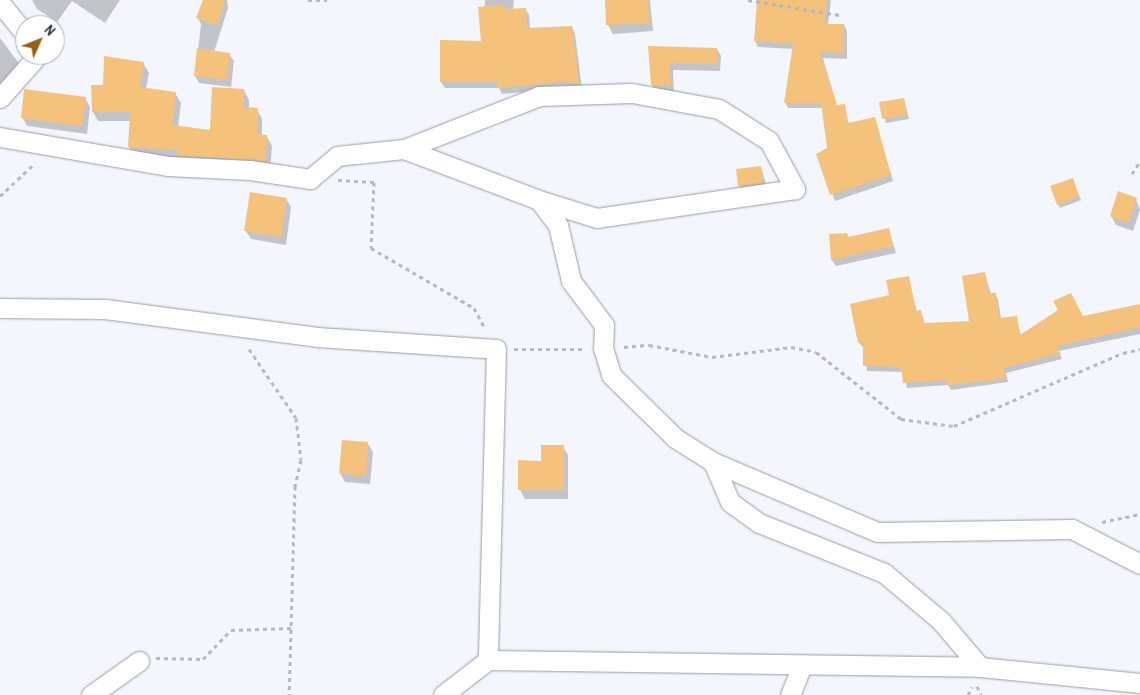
<!DOCTYPE html>
<html>
<head>
<meta charset="utf-8">
<style>
  body { margin:0 }
  #map { position:relative; width:1140px; height:695px; overflow:hidden; background:#f3f6fd; font-family:"Archivo Narrow",sans-serif }
  div>[style] { position:absolute }
  .shadow>* { inset:0; background:#0003 }
  .building>* { inset:0; background:#f5c27b }
  .path>* { height:3px; margin-top:-1.5px; transform-origin:0; background:repeating-linear-gradient(90deg,#b7b9bf 0 4px,transparent 0 8px) }
  .roads { filter:drop-shadow(0 0 1px #9a9ca2) drop-shadow(0 0 1px #9a9ca2) }
  .street>* { height:19px; margin:-9.5px; padding:0 9.5px; transform-origin:9.5px; border-radius:9.5px; background:#fff }
  span { translate:-50% -50%; white-space:nowrap; text-align:center; line-height:1.15; -webkit-text-stroke:4px #fff; paint-order:stroke }
  .north { position:absolute; left:15px; top:15px; width:50px; height:50px; box-sizing:border-box; background:#fff; border:1px solid #ababad; border-radius:50%; rotate:46deg; font-size:14px; font-weight:700; line-height:20px; text-align:center; color:#2d2e31 }
  .north::after { content:''; display:block; margin:auto; width:18px; height:22px; background:#946214; clip-path:polygon(50% 0,100% 100%,50% 72%,0 100%) }
</style>
</head>
<body>
<div id="map">
  <div class="shadow">
    <div style="clip-path:polygon(32px 0,120px 0,105px 23px,72px 1px,57px 22px,37px 9px)"></div>
    <div style="clip-path:polygon(204px 0,227px 0,228px 8px,214px 52px,229px 54px,234px 61px,231px 87px,199px 83px,195px 76px,201px 24px,198px 18px)"></div>
    <div style="clip-path:polygon(485px 0,514px 0,513px 9px,525px 9px,529px 15px,530px 29px,572px 27px,575px 34px,582px 89px,565px 88px,502px 94px,499px 88px,445px 88px,441px 82px,482px 42px)"></div>
    <div style="clip-path:polygon(606px 0,650px 0,653px 31px,613px 34px,608px 25px)"></div>
    <div style="clip-path:polygon(788px 0,831px 0,828px 25px,844px 25px,847px 31px,847px 59px,823px 58px,837px 106px,844px 105px,849px 124px,874px 119px,893px 181px,835px 201px,817px 155px,828px 148px,823px 108px,788px 108px,785px 102px,794px 49px,758px 47px,755px 41px)"></div>
    <div style="clip-path:polygon(0 38px,21px 66px,0 84px)"></div>
    <div style="clip-path:polygon(649px 47px,717px 49px,721px 56px,720px 71px,673px 70px,674px 92px,657px 92px,652px 85px)"></div>
    <div style="clip-path:polygon(143px 63px,149px 73px,146px 89px,175px 93px,181px 103px,178px 127px,211px 131px,244px 90px,249px 100px,249px 109px,257px 109px,262px 119px,262px 136px,267px 137px,272px 146px,270px 170px,135px 156px,129px 147px,131px 121px,98px 121px,93px 112px,104px 86px)"></div>
    <div style="clip-path:polygon(85px 98px,90px 107px,87px 134px,27px 126px,22px 117px)"></div>
    <div style="clip-path:polygon(904px 99px,909px 119px,886px 123px,881px 103px)"></div>
    <div style="clip-path:polygon(761px 167px,768px 191px,744px 194px,739px 186px)"></div>
    <div style="clip-path:polygon(1074px 183px,1081px 200px,1060px 208px,1058px 204px)"></div>
    <div style="clip-path:polygon(286px 199px,291px 207px,286px 245px,251px 239px,245px 230px)"></div>
    <div style="clip-path:polygon(1136px 199px,1140px 210px,1133px 231px,1116px 225px,1111px 216px)"></div>
    <div style="clip-path:polygon(889px 230px,896px 253px,836px 266px,832px 260px,830px 235px,847px 234px,849px 238px)"></div>
    <div style="clip-path:polygon(985px 274px,991px 294px,995px 294px,998px 299px,1001px 319px,1016px 318px,1021px 335px,1140px 305px,1140px 334px,1059px 351px,1062px 359px,1006px 373px,1008px 382px,951px 390px,948px 385px,907px 388px,903px 372px,867px 371px,864px 348px,859px 343px,891px 296px,908px 277px,917px 312px,921px 312px,925px 324px,970px 323px)"></div>
    <div style="clip-path:polygon(368px 444px,373px 452px,370px 484px,345px 482px,340px 473px)"></div>
    <div style="clip-path:polygon(563px 447px,568px 455px,568px 499px,525px 499px,520px 490px,519px 462px,542px 462px)"></div>
  </div>
  <div class="building">
    <div style="clip-path:polygon(203px 0,225px 0,217px 25px,196px 18px)"></div>
    <div style="clip-path:polygon(605px 0,648px 0,649px 23px,606px 25px)"></div>
    <div style="clip-path:polygon(757px 0,827px 0,824px 24px,844px 24px,844px 53px,820px 52px,837px 105px,845px 104px,848px 123px,875px 117px,891px 175px,830px 195px,816px 154px,827px 148px,821px 103px,784px 103px,793px 44px,754px 41px)"></div>
    <div style="clip-path:polygon(503px 4px,503px 9px,526px 8px,527px 28px,572px 26px,579px 83px,561px 82px,497px 88px,497px 82px,440px 82px,440px 40px,481px 41px,478px 7px)"></div>
    <div style="clip-path:polygon(648px 46px,717px 48px,717px 64px,669px 63px,671px 85px,651px 85px)"></div>
    <div style="clip-path:polygon(197px 48px,230px 53px,227px 80px,194px 76px)"></div>
    <div style="clip-path:polygon(104px 56px,144px 62px,140px 87px,176px 92px,172px 125px,210px 130px,212px 87px,244px 89px,244px 107px,258px 108px,257px 134px,267px 135px,265px 161px,177px 155px,177px 150px,128px 147px,130px 112px,92px 112px,91px 85px,103px 85px)"></div>
    <div style="clip-path:polygon(24px 89px,86px 97px,82px 126px,21px 118px)"></div>
    <div style="clip-path:polygon(904px 98px,907px 115px,882px 119px,879px 102px)"></div>
    <div style="clip-path:polygon(761px 166px,763px 182px,738px 186px,736px 169px)"></div>
    <div style="clip-path:polygon(1073px 178px,1079px 196px,1057px 205px,1050px 186px)"></div>
    <div style="clip-path:polygon(1118px 191px,1137px 198px,1128px 223px,1110px 216px)"></div>
    <div style="clip-path:polygon(250px 192px,287px 198px,281px 237px,244px 231px)"></div>
    <div style="clip-path:polygon(889px 228px,893px 246px,831px 260px,829px 234px,847px 233px,848px 237px)"></div>
    <div style="clip-path:polygon(985px 272px,989px 293px,996px 293px,999px 318px,1017px 316px,1020px 335px,1058px 310px,1053px 301px,1071px 293px,1083px 316px,1140px 304px,1140px 327px,1057px 346px,1060px 353px,1004px 368px,1006px 377px,990px 381px,947px 385px,946px 380px,903px 383px,901px 367px,863px 366px,863px 343px,858px 343px,850px 304px,889px 295px,886px 280px,909px 276px,916px 311px,921px 310px,924px 323px,969px 321px,962px 276px)"></div>
    <div style="clip-path:polygon(342px 440px,368px 442px,366px 476px,339px 473px)"></div>
    <div style="clip-path:polygon(541px 445px,564px 445px,564px 490px,518px 490px,518px 460px,541px 461px)"></div>
  </div>
  <div class="path">
    <div style="left:308px;top:0;width:19px"></div>
    <div style="left:748px;top:0;width:93px;rotate:9.3deg"></div>
    <div style="left:1132px;top:174px;width:15px;rotate:-58deg"></div>
    <div style="left:338px;top:180px;width:36px;rotate:3deg"></div>
    <div style="left:374px;top:182px;width:66px;rotate:92.6deg"></div>
    <div style="left:371px;top:248px;width:119px;rotate:30.2deg"></div>
    <div style="left:474px;top:308px;width:24px;rotate:62deg"></div>
    <div style="left:0;top:196px;width:48px;rotate:-43.3deg"></div>
    <div style="left:624px;top:347px;width:25px;rotate:-5deg"></div>
    <div style="left:649px;top:345px;width:64px;rotate:10.8deg"></div>
    <div style="left:712px;top:357px;width:80px;rotate:-7.2deg"></div>
    <div style="left:791px;top:347px;width:25px;rotate:11deg"></div>
    <div style="left:816px;top:352px;width:108px;rotate:38.2deg"></div>
    <div style="left:901px;top:419px;width:53px;rotate:7.5deg"></div>
    <div style="left:954px;top:426px;width:184px;rotate:-23.4deg"></div>
    <div style="left:1123px;top:353px;width:17px;rotate:-13deg"></div>
    <div style="left:249px;top:349px;width:83px;rotate:55.7deg"></div>
    <div style="left:296px;top:418px;width:42px;rotate:83.2deg"></div>
    <div style="left:301px;top:460px;width:27px;rotate:103deg"></div>
    <div style="left:295px;top:486px;width:209px;rotate:91.6deg"></div>
    <div style="left:514px;top:349px;width:71px"></div>
    <div style="left:1102px;top:522px;width:39px;rotate:-12deg"></div>
    <div style="left:156px;top:658px;width:47px;rotate:1.2deg"></div>
    <div style="left:203px;top:659px;width:40px;rotate:-46deg"></div>
    <div style="left:231px;top:630px;width:60px;rotate:-1.9deg"></div>
    <div style="left:977px;top:686px;width:10px;rotate:66deg"></div>
    <div style="left:968px;top:695px;width:9px;rotate:-63deg"></div>
  </div>
  <div class="roads">
    <div class="street">
      <div style="left:0;top:3px;width:40px;rotate:51deg"></div>
      <div style="left:0;top:98px;width:57px;rotate:-48.5deg"></div>
      <div style="left:0;top:137px;width:170px;rotate:9.8deg"></div>
      <div style="left:168px;top:166px;width:82px;rotate:2.8deg"></div>
      <div style="left:250px;top:170px;width:61px;rotate:8.5deg"></div>
      <div style="left:310px;top:179px;width:35px;rotate:-40deg"></div>
      <div style="left:337px;top:156px;width:67px;rotate:-6deg"></div>
      <div style="left:404px;top:149px;width:144px;rotate:20.7deg"></div>
      <div style="left:539px;top:200px;width:31px;rotate:53deg"></div>
      <div style="left:558px;top:225px;width:57px;rotate:76.9deg"></div>
      <div style="left:571px;top:281px;width:55px;rotate:53.1deg"></div>
      <div style="left:604px;top:325px;width:23px;rotate:92deg"></div>
      <div style="left:603px;top:348px;width:28px;rotate:73deg"></div>
      <div style="left:611px;top:375px;width:90px;rotate:44.5deg"></div>
      <div style="left:675px;top:438px;width:45px;rotate:32.3deg"></div>
      <div style="left:713px;top:462px;width:43px;rotate:67deg"></div>
      <div style="left:730px;top:502px;width:36px;rotate:36deg"></div>
      <div style="left:759px;top:523px;width:135px;rotate:21.8deg"></div>
      <div style="left:884px;top:573px;width:75px;rotate:40.1deg"></div>
      <div style="left:941px;top:621px;width:60px;rotate:49.7deg"></div>
      <div style="left:404px;top:149px;width:145px;rotate:-21.4deg"></div>
      <div style="left:539px;top:96px;width:93px;rotate:-1.8deg"></div>
      <div style="left:632px;top:93px;width:88px;rotate:10.4deg"></div>
      <div style="left:719px;top:109px;width:59px;rotate:32.6deg"></div>
      <div style="left:769px;top:141px;width:55px;rotate:61.6deg"></div>
      <div style="left:795px;top:189px;width:200px;rotate:171.7deg"></div>
      <div style="left:597px;top:218px;width:61px;rotate:-162.8deg"></div>
      <div style="left:0;top:308px;width:105px;rotate:0.5deg"></div>
      <div style="left:105px;top:309px;width:214px;rotate:7.5deg"></div>
      <div style="left:317px;top:337px;width:179px;rotate:3.8deg"></div>
      <div style="left:496px;top:349px;width:311px;rotate:91.5deg"></div>
      <div style="left:488px;top:660px;width:492px;rotate:0.8deg"></div>
      <div style="left:980px;top:667px;width:161px;rotate:5.7deg"></div>
      <div style="left:713px;top:462px;width:178px;rotate:23.1deg"></div>
      <div style="left:877px;top:532px;width:195px;rotate:-0.9deg"></div>
      <div style="left:1072px;top:529px;width:76px;rotate:27.2deg"></div>
      <div style="left:91px;top:695px;width:59px;rotate:-35.3deg"></div>
      <div style="left:443px;top:695px;width:57px;rotate:-37.9deg"></div>
      <div style="left:790px;top:695px;width:32px;rotate:-68deg"></div>
    </div>
  </div>
  <div class="north">N</div>
</div>
</body>
</html>
